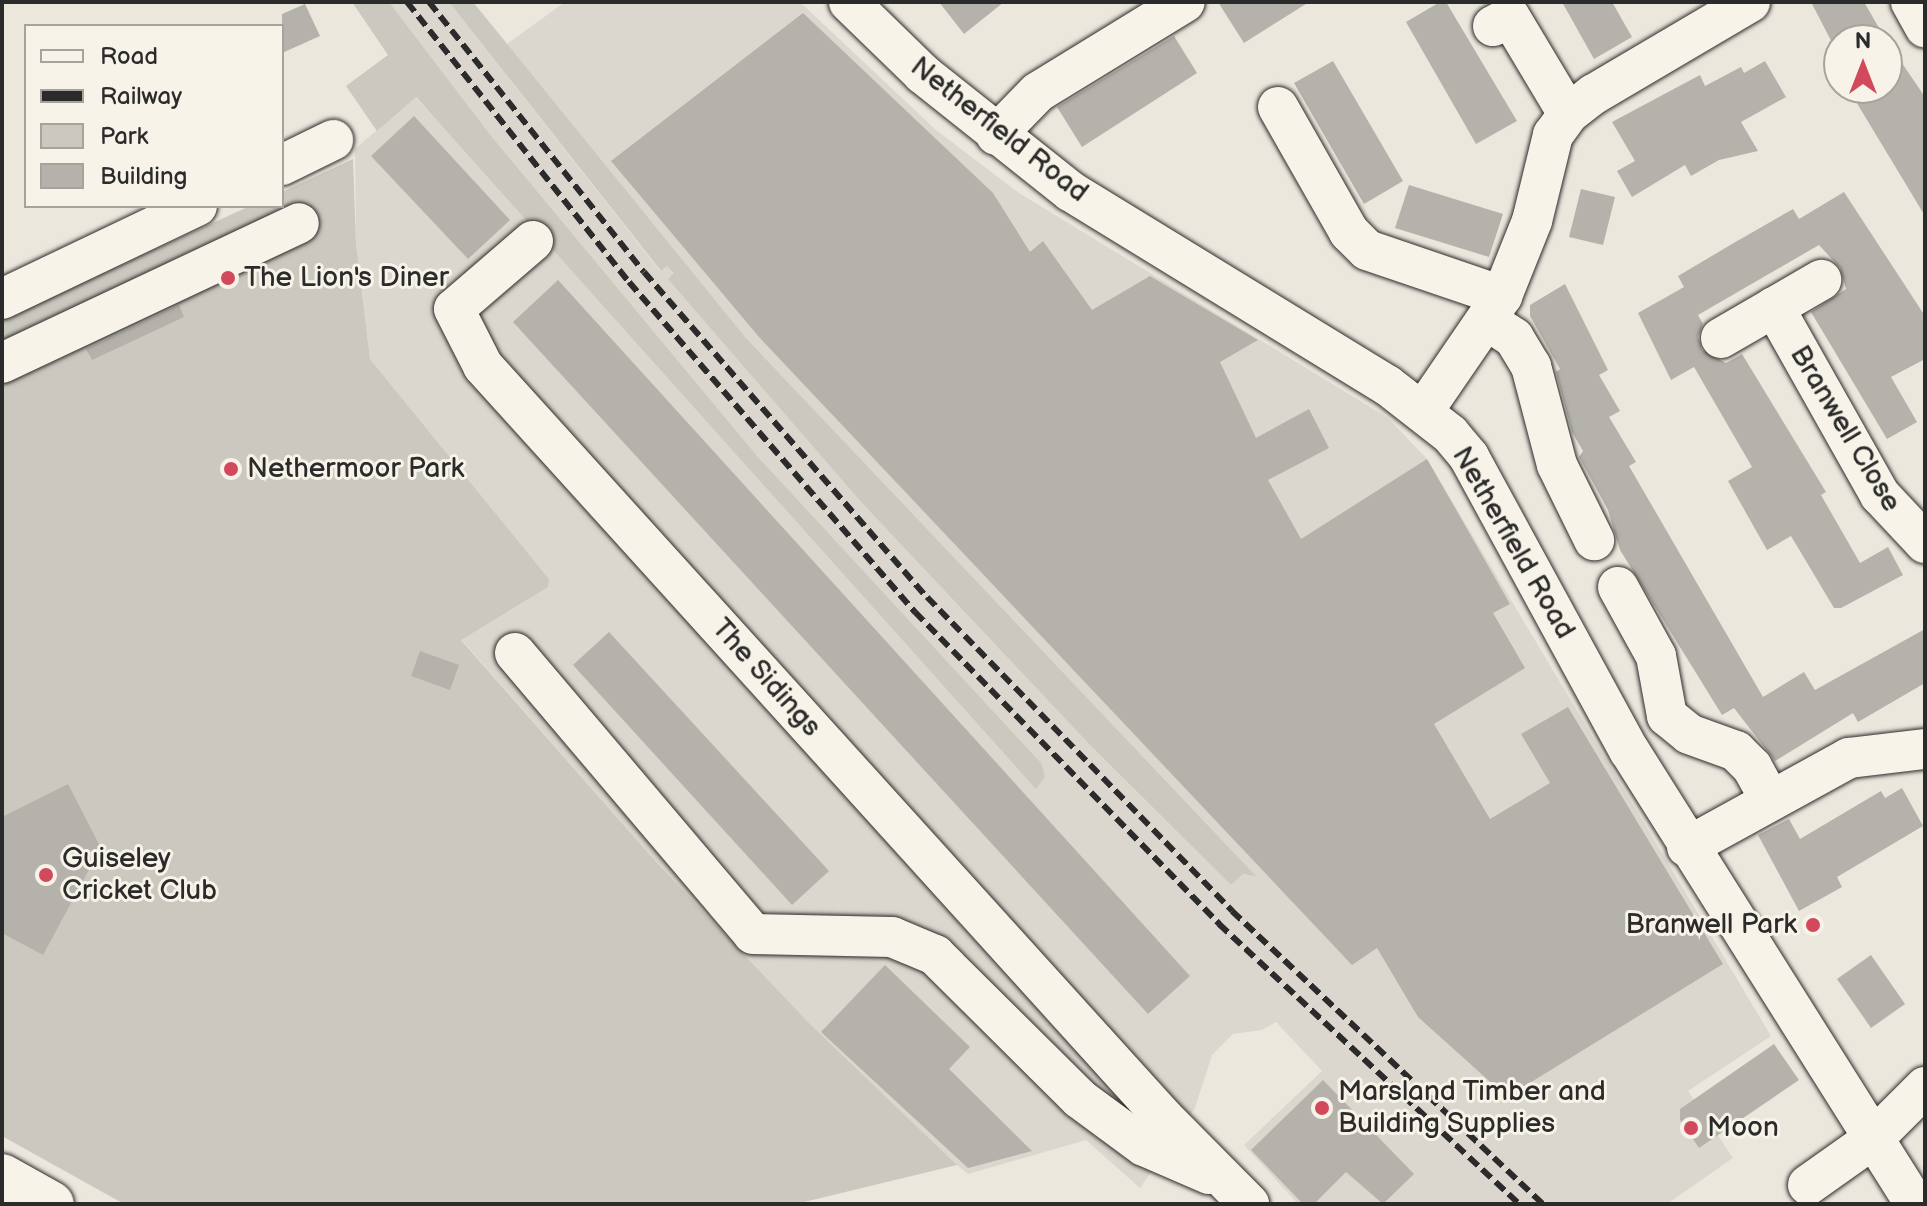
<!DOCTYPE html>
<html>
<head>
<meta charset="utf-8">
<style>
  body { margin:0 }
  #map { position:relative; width:1927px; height:1206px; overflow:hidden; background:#ebe7dd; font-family:"Balsamiq Sans",sans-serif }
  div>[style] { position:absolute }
  .built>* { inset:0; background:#dbd7ce }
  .green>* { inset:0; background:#cbc8bf }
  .building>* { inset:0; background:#b5b2ab }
  .roads { filter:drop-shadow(0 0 2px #2b2b2b) drop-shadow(0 0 2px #2b2b2b) }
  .minor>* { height:40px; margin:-20px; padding:0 20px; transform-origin:20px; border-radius:20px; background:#f7f3e8 }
  .major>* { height:44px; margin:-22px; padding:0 22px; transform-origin:22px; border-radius:22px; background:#f7f3e8 }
  .rail>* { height:6px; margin-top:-3px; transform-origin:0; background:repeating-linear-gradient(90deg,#2b2b2b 0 12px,transparent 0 18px) }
  .dots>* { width:22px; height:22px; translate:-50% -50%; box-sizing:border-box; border:4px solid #f7f3e8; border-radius:50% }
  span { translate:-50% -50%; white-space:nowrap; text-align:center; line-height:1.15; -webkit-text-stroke:6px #f7f3e8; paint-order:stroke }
  .street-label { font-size:28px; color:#2b2b2b }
  .poi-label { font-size:28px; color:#2b2b2b }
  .left { translate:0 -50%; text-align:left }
  .right { translate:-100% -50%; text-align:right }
  .frame { position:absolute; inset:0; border:4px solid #2b2b2b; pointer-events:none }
  .legend { position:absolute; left:24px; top:24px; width:260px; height:184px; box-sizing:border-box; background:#f7f3e8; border:2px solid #a5a39c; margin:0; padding:10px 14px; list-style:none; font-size:24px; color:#2b2b2b }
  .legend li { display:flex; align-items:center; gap:16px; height:40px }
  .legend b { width:40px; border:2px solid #a5a39c }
  .north { position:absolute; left:1823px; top:24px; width:80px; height:80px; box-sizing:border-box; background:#f7f3e8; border:2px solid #a5a39c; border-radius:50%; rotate:0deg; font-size:22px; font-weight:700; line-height:32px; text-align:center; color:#2b2b2b }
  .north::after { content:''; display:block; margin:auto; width:28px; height:36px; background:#d1495b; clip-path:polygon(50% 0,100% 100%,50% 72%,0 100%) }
</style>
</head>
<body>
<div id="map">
  <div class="built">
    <div style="clip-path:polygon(389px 2px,449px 2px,660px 271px,667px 265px,675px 273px,669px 279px,861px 502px,1089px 744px,1231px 885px,1243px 874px,1255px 875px,746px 338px,507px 44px,565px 2px,800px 2px,936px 130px,1019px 193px,1388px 418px,1427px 459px,1771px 1036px,1688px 1091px,1733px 1158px,1667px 1204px,1298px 1204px,1244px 1145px,1322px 1071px,1276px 1022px,1262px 1030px,1233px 1034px,1212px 1055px,1195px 1108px,1140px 1188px,1086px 1140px,968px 1174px,957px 1165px,810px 1024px,657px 863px,461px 639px,547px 587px,549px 579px,370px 359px,356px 242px,355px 149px,415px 97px,1040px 763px,758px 457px,492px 137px)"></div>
  </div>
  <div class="green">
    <div style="clip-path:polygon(352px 2px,389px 2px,492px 137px,758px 457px,1041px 763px,1045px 777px,1036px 789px,416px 97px,377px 131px,346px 86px,388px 55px)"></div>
    <div style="clip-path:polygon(449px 2px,473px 2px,746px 338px,1256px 876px,1243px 874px,1231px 885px,1089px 744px,861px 502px,668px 279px,674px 273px,667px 266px,661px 271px)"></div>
    <div style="clip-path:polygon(353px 159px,356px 243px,370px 359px,549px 579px,548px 587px,461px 640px,657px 863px,810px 1024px,957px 1165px,796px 1204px,124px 1204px,2px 1136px,2px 319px,250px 206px,282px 206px,282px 192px)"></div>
  </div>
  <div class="building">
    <div style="clip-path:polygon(939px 2px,1004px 2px,964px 34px)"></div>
    <div style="clip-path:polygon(1218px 2px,1309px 2px,1244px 43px)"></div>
    <div style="clip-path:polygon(1440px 2px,1446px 2px,1517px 121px,1476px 144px,1406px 22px)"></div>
    <div style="clip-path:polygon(1562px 2px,1612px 2px,1632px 37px,1594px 59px)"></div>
    <div style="clip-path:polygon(1811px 2px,1864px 2px,1886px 40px,1839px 40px,1839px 56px)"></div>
    <div style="clip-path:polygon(305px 4px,320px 36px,282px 53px,282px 14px)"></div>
    <div style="clip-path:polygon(803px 13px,993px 193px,1030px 252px,1043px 241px,1092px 310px,1150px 276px,1258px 340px,1220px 362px,1256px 438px,1309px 409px,1329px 448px,1268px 480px,1301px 539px,1427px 459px,1510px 604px,1493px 613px,1525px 668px,1434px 724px,1490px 819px,1550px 783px,1521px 734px,1568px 707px,1723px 964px,1507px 1097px,1418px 1017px,1377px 948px,1352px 965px,759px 337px,611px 161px)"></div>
    <div style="clip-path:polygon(1174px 36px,1197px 73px,1082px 147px,1057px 107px)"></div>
    <div style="clip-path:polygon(1887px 41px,1925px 97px,1925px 216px,1852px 95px,1857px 88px,1887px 88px)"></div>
    <div style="clip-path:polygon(1333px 61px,1403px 181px,1364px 204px,1294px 83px)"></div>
    <div style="clip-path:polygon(1765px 61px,1786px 97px,1741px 122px,1758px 151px,1719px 160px,1691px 176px,1685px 165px,1632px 197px,1617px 171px,1635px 161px,1612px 122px,1700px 75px,1705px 86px,1741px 67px,1744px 73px)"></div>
    <div style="clip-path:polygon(414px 116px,510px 220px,468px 259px,371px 156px)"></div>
    <div style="clip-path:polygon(1409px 185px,1503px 214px,1489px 257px,1395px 228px)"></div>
    <div style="clip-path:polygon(1581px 189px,1615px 197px,1603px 245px,1569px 237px)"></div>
    <div style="clip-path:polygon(1844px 192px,1925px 316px,1925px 359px,1891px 377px,1917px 422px,1887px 439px,1811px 312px,1846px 289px,1840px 268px,1819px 245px,1698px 315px,1703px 324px,1698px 337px,1702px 350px,1726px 363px,1742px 354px,1826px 492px,1821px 495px,1860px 563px,1888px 547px,1903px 575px,1841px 608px,1834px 608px,1791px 536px,1767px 550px,1728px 481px,1752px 467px,1694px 367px,1671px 380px,1638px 313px,1684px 287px,1678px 276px,1732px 244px,1793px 209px,1799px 219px)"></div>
    <div style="clip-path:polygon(558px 280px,1190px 976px,1148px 1014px,513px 322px)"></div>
    <div style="clip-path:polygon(1565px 284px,1608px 370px,1599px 375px,1620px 411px,1609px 417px,1636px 462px,1629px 466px,1763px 697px,1804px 672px,1815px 690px,1925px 629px,1925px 683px,1858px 722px,1853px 713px,1775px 761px,1734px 708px,1722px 715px,1620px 550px,1608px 510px,1579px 457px,1583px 451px,1572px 432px,1556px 372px,1560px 369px,1530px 316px,1530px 305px)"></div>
    <div style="clip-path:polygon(179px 305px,184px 317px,92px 360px,86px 349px)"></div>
    <div style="clip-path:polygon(609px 632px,829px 871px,792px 905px,573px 665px)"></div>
    <div style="clip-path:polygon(420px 651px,459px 665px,450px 690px,411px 676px)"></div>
    <div style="clip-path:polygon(68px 784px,104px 854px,91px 866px,43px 955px,2px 933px,2px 817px)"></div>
    <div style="clip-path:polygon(1902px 788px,1923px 826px,1837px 877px,1842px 887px,1799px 911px,1758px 835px,1789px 819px,1800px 839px,1881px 791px,1885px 798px)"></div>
    <div style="clip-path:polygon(1871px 955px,1905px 1004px,1871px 1028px,1837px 979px)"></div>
    <div style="clip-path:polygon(885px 965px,970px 1047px,949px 1069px,1032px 1151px,968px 1168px,821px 1032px)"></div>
    <div style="clip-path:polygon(1774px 1044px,1799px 1080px,1699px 1148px,1680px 1120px,1680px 1109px)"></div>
    <div style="clip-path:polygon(1323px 1080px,1414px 1174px,1383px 1204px,1346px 1172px,1314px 1204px,1303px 1204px,1251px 1150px)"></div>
  </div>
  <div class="roads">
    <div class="minor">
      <div style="left:849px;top:2px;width:103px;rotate:44.2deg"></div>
      <div style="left:923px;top:74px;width:188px;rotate:38.5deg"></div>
      <div style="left:1070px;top:191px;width:372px;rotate:31.5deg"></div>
      <div style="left:1387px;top:385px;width:80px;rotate:37.9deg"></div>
      <div style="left:1450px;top:434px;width:30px;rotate:50deg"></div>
      <div style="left:1469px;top:457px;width:334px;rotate:61.4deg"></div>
      <div style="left:1629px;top:750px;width:537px;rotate:57.79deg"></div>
      <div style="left:1911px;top:2px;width:29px;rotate:61deg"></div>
      <div style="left:1493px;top:26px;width:19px;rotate:-28deg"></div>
      <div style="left:1510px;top:17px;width:113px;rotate:59.1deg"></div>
      <div style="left:1278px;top:107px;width:144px;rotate:60.4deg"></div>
      <div style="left:1349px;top:232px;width:25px;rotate:45deg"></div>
      <div style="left:1367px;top:250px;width:143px;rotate:18.8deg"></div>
      <div style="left:996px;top:135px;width:60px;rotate:-45.7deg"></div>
      <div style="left:1038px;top:92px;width:172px;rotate:-31.5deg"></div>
      <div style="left:282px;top:165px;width:57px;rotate:-26.1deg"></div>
      <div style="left:533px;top:241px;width:104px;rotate:139.3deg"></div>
      <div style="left:454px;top:309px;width:64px;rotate:63deg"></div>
      <div style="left:483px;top:366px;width:1012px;rotate:47.84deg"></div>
      <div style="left:1162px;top:1116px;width:124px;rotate:45.3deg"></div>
      <div style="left:2px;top:299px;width:216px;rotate:-25.5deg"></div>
      <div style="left:1774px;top:307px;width:216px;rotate:60.6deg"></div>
      <div style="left:1880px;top:495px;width:66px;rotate:46.8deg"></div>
      <div style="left:1488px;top:321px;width:31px;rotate:33deg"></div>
      <div style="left:1514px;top:338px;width:33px;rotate:59deg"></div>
      <div style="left:1531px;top:366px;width:102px;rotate:75.3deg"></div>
      <div style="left:1557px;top:465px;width:84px;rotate:63.7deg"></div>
      <div style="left:1721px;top:338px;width:116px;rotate:-30.1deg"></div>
      <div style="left:2px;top:363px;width:328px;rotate:-25.2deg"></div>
      <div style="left:1424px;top:410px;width:138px;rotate:-55.6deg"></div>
      <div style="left:1502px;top:296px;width:81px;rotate:-68.2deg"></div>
      <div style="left:1532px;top:221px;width:89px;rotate:-76.3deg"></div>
      <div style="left:1553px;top:135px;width:26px;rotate:-54deg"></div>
      <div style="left:1568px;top:114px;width:33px;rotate:-38deg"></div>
      <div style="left:1594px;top:94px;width:181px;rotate:-30.5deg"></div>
      <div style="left:1618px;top:587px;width:79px;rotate:61.2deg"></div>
      <div style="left:1656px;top:656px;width:61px;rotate:79.6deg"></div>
      <div style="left:1667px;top:716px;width:28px;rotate:39deg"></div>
      <div style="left:1689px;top:734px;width:50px;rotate:19.9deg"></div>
      <div style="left:1736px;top:751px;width:23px;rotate:45deg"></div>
      <div style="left:1752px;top:767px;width:38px;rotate:61deg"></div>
      <div style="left:515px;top:653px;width:368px;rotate:49.7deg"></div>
      <div style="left:753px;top:934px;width:139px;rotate:1.2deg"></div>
      <div style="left:892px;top:937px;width:47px;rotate:22.7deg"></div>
      <div style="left:935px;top:955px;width:204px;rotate:44.8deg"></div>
      <div style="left:1080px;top:1099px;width:79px;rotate:36.3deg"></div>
      <div style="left:1144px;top:1146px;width:71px;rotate:23.3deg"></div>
      <div style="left:1687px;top:847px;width:185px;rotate:-28.8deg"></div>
      <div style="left:1849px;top:758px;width:77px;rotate:-6.8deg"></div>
      <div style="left:1808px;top:1185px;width:80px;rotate:-35.3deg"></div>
      <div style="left:1873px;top:1139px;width:74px;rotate:-45deg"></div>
    </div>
    <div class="major">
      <div style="left:2px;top:1176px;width:57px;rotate:29.2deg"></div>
    </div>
  </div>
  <div class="rail">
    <div style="left:407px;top:2px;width:357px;rotate:51.6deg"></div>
    <div style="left:629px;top:282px;width:437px;rotate:49.1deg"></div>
    <div style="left:915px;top:612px;width:436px;rotate:45.7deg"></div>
    <div style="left:1219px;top:924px;width:410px;rotate:43deg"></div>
    <div style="left:429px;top:2px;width:345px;rotate:51.5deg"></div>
    <div style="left:644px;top:272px;width:431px;rotate:49deg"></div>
    <div style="left:927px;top:597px;width:438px;rotate:45.8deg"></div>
    <div style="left:1232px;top:911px;width:427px;rotate:43.3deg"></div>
  </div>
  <div class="dots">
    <div style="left:228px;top:278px;background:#d1495b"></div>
    <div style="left:231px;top:469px;background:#d1495b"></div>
    <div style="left:46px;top:875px;background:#d1495b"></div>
    <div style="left:1813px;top:925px;background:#d1495b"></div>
    <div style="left:1322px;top:1108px;background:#d1495b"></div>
    <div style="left:1691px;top:1128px;background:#d1495b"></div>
  </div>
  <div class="street-label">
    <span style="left:999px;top:130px;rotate:38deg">Netherfield Road</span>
    <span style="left:1845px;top:429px;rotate:59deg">Branwell Close</span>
    <span style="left:1513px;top:543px;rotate:60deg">Netherfield Road</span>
    <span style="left:766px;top:678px;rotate:48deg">The Sidings</span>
  </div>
  <div class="poi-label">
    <span class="left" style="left:244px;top:278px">The Lion's Diner</span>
    <span class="left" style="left:247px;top:469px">Nethermoor Park</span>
    <span class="left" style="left:62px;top:875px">Guiseley<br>Cricket Club</span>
    <span class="right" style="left:1797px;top:925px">Branwell Park</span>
    <span class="left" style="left:1338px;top:1108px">Marsland Timber and<br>Building Supplies</span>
    <span class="left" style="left:1707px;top:1128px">Moon</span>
  </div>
  <div class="frame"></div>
  <ul class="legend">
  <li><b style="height:10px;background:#f7f3e8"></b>Road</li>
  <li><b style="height:10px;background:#2b2b2b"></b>Railway</li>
  <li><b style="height:22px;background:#cbc8bf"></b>Park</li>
  <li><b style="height:22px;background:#b5b2ab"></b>Building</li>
  </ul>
  <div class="north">N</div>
</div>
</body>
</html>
